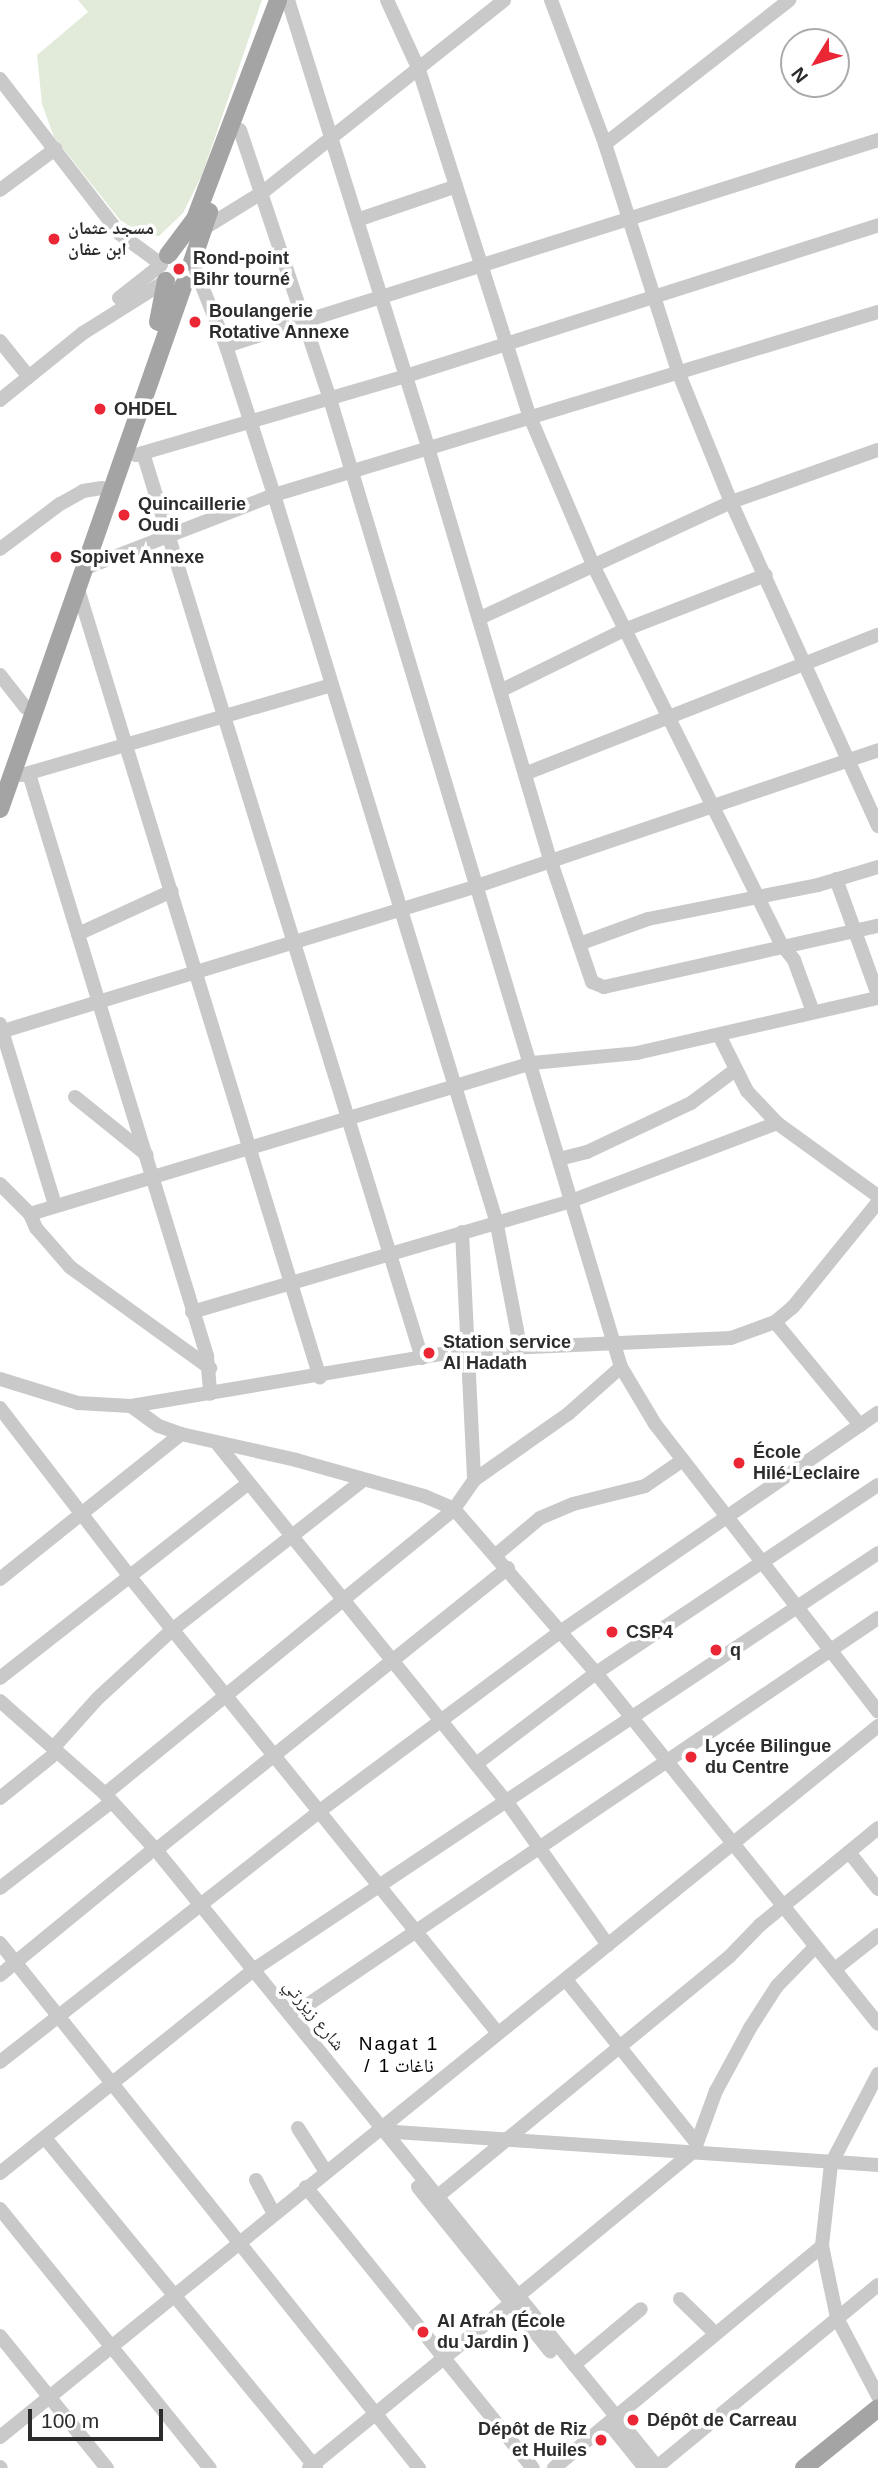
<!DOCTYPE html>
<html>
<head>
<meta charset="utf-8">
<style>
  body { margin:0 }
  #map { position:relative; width:878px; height:2468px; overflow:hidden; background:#fff; font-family:Arial,"Noto Naskh Arabic",sans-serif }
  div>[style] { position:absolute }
  .green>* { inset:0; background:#e2ebd9 }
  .minor>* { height:14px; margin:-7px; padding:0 7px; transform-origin:7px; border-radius:7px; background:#c9c9c9 }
  .major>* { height:18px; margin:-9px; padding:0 9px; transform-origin:9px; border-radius:9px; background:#a4a4a4 }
  .dots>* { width:19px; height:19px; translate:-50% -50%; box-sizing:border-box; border:4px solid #fff; border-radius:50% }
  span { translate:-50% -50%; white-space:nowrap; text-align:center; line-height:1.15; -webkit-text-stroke:7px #fff; paint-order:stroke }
  .poi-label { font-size:18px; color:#2c2c2c; font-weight:700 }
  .left { translate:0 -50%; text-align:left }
  .right { translate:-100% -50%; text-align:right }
  .street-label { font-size:18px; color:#2c2c2c }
  .neighbourhood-label { font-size:19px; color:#000; letter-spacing:2px }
  .north { position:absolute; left:780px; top:28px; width:70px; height:70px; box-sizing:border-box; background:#fff; border:2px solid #ababab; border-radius:50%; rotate:232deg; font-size:19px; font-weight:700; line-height:28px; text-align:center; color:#2c2c2c }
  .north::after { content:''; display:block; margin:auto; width:24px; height:32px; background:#eb2635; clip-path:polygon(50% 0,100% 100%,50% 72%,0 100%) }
  .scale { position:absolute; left:28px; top:2409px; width:135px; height:32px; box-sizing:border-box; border:4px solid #2c2c2c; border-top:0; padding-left:9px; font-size:21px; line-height:24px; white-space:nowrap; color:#2c2c2c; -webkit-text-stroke:5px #fff; paint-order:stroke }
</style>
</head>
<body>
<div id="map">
  <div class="green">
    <div style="clip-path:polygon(78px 0,262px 0,202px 175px,183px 213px,159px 236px,145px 236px,120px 220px,54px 137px,42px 104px,37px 55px,88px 12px)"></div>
  </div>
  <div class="minor">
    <div style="left:288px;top:0;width:473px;rotate:72.6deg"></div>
    <div style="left:429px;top:451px;width:429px;rotate:73.5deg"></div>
    <div style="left:551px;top:862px;width:127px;rotate:71.1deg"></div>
    <div style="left:592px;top:982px;width:13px;rotate:23deg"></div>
    <div style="left:604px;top:987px;width:281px;rotate:-12.6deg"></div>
    <div style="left:387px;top:0;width:77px;rotate:65.4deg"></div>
    <div style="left:419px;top:70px;width:364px;rotate:72.3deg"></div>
    <div style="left:530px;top:417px;width:161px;rotate:66.9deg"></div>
    <div style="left:593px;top:565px;width:424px;rotate:63.6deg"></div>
    <div style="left:782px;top:945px;width:19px;rotate:51deg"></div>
    <div style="left:794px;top:960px;width:55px;rotate:69.9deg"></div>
    <div style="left:551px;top:0;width:154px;rotate:69.4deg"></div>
    <div style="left:605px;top:144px;width:242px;rotate:72.2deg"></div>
    <div style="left:679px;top:374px;width:138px;rotate:67.9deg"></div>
    <div style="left:731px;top:502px;width:356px;rotate:65.6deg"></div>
    <div style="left:0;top:79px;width:196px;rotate:52.3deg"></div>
    <div style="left:120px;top:234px;width:51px;rotate:36.2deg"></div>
    <div style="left:240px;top:130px;width:284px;rotate:71.5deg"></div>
    <div style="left:330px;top:399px;width:1011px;rotate:73.27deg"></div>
    <div style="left:621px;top:1367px;width:66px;rotate:59.2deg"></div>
    <div style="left:655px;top:1424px;width:364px;rotate:52.2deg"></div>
    <div style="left:605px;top:144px;width:234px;rotate:-38deg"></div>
    <div style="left:0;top:190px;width:69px;rotate:-36.7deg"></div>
    <div style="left:357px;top:220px;width:102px;rotate:-18.8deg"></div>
    <div style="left:203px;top:229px;width:70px;rotate:-31.7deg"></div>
    <div style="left:263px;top:192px;width:308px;rotate:-38.5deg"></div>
    <div style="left:194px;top:266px;width:86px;rotate:68.2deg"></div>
    <div style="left:226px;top:346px;width:157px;rotate:72.1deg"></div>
    <div style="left:274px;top:495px;width:758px;rotate:72.98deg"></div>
    <div style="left:496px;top:1220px;width:128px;rotate:79.2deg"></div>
    <div style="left:119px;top:298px;width:53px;rotate:-38.2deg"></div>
    <div style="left:0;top:341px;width:46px;rotate:51.1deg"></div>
    <div style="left:226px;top:346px;width:684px;rotate:-17.53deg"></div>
    <div style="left:0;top:400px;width:107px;rotate:-38.9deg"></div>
    <div style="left:83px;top:333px;width:98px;rotate:-32.1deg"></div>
    <div style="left:143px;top:453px;width:947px;rotate:72.87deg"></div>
    <div style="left:136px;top:455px;width:281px;rotate:-16.3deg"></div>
    <div style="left:406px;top:376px;width:496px;rotate:-17.7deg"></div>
    <div style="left:0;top:549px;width:75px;rotate:-36.9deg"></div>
    <div style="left:60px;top:504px;width:26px;rotate:-29deg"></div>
    <div style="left:83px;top:491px;width:19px;rotate:-9deg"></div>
    <div style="left:83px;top:569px;width:205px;rotate:-21.2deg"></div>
    <div style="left:274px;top:495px;width:631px;rotate:-16.86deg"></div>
    <div style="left:77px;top:586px;width:828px;rotate:72.94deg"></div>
    <div style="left:480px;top:618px;width:277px;rotate:-24.8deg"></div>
    <div style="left:731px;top:502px;width:156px;rotate:-19.5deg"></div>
    <div style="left:0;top:675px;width:42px;rotate:51.8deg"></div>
    <div style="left:502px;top:690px;width:136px;rotate:-26.2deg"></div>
    <div style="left:624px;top:630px;width:152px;rotate:-21.2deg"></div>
    <div style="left:527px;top:773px;width:377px;rotate:-21.5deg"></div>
    <div style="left:29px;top:774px;width:609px;rotate:72.99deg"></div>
    <div style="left:207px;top:1356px;width:38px;rotate:85deg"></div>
    <div style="left:22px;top:775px;width:320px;rotate:-16.2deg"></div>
    <div style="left:836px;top:879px;width:123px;rotate:70.1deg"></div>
    <div style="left:78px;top:934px;width:103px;rotate:-24.6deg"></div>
    <div style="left:579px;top:944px;width:73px;rotate:-19.9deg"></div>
    <div style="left:648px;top:919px;width:173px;rotate:-11.3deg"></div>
    <div style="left:818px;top:885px;width:63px;rotate:-16.7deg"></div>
    <div style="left:0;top:1024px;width:189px;rotate:73.1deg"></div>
    <div style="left:0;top:1032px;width:499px;rotate:-17deg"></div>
    <div style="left:477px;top:886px;width:423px;rotate:-18.7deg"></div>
    <div style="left:720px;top:1037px;width:60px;rotate:63.4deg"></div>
    <div style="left:747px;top:1091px;width:44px;rotate:46.8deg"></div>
    <div style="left:777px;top:1123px;width:125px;rotate:35.9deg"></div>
    <div style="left:75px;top:1097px;width:92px;rotate:38.9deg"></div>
    <div style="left:559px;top:1159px;width:29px;rotate:-14deg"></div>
    <div style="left:587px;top:1152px;width:115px;rotate:-25.2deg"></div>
    <div style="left:691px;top:1103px;width:54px;rotate:-36.7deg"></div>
    <div style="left:0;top:1184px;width:42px;rotate:45deg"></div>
    <div style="left:30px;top:1214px;width:15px;rotate:67deg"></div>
    <div style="left:36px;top:1228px;width:52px;rotate:48.9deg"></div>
    <div style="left:70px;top:1267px;width:173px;rotate:35.8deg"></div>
    <div style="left:30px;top:1214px;width:524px;rotate:-16.74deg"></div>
    <div style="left:532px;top:1063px;width:105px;rotate:-5.4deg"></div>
    <div style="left:637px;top:1053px;width:247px;rotate:-12.9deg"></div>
    <div style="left:462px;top:1232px;width:248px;rotate:87.2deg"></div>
    <div style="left:192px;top:1312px;width:395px;rotate:-16.3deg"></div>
    <div style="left:571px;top:1201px;width:220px;rotate:-20.7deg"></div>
    <div style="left:775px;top:1322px;width:134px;rotate:50.5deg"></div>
    <div style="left:0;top:1379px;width:82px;rotate:17.1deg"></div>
    <div style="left:78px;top:1403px;width:53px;rotate:3.2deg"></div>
    <div style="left:131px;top:1406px;width:338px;rotate:-9.5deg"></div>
    <div style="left:464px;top:1350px;width:267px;rotate:-2.6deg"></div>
    <div style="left:731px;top:1338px;width:47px;rotate:-20deg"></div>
    <div style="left:775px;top:1322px;width:23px;rotate:-40deg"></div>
    <div style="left:793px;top:1307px;width:135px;rotate:-51deg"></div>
    <div style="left:131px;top:1406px;width:34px;rotate:36deg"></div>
    <div style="left:159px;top:1426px;width:23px;rotate:20deg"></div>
    <div style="left:181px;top:1434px;width:118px;rotate:12.7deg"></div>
    <div style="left:296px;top:1460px;width:133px;rotate:15.7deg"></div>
    <div style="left:424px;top:1496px;width:33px;rotate:23deg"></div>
    <div style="left:454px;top:1509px;width:217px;rotate:49.1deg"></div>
    <div style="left:596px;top:1673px;width:450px;rotate:51.2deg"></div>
    <div style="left:0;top:1408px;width:213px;rotate:52.4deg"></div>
    <div style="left:130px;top:1577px;width:585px;rotate:51.11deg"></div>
    <div style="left:216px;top:1442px;width:463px;rotate:51.1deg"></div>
    <div style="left:507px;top:1802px;width:175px;rotate:54.8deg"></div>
    <div style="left:497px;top:1554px;width:56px;rotate:-39.9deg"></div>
    <div style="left:540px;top:1518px;width:36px;rotate:-23deg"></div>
    <div style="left:573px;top:1504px;width:74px;rotate:-14deg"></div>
    <div style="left:645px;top:1486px;width:46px;rotate:-34.4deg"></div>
    <div style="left:0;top:1579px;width:232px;rotate:-38.7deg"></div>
    <div style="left:0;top:1678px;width:314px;rotate:-38.1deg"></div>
    <div style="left:0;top:1701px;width:140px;rotate:41.5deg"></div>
    <div style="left:105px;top:1794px;width:76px;rotate:47.7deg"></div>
    <div style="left:156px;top:1850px;width:796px;rotate:50.91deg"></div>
    <div style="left:54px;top:1747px;width:66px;rotate:-48.1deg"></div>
    <div style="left:98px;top:1698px;width:100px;rotate:-42.6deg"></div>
    <div style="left:172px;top:1630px;width:243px;rotate:-38.1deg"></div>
    <div style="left:476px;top:1764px;width:151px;rotate:-37.2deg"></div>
    <div style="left:596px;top:1673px;width:339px;rotate:-33.7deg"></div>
    <div style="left:105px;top:1794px;width:451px;rotate:-39.2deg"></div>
    <div style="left:454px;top:1509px;width:35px;rotate:-55deg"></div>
    <div style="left:474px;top:1480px;width:115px;rotate:-35.1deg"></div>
    <div style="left:568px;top:1414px;width:71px;rotate:-41.6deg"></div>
    <div style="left:0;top:1798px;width:65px;rotate:-38.8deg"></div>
    <div style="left:156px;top:1850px;width:451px;rotate:-38.7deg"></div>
    <div style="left:849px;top:1852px;width:47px;rotate:51.9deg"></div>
    <div style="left:0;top:1888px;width:134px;rotate:-37.7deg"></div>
    <div style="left:0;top:1943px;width:672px;rotate:51.41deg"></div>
    <div style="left:835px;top:1969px;width:55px;rotate:-38.3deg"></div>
    <div style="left:253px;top:1970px;width:751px;rotate:-33.71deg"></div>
    <div style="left:0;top:1975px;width:191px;rotate:-39.3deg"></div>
    <div style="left:566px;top:1980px;width:208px;rotate:51.3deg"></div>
    <div style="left:291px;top:2016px;width:709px;rotate:-34.14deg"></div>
    <div style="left:0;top:2062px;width:408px;rotate:-38.1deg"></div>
    <div style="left:321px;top:1810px;width:298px;rotate:-36.7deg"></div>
    <div style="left:560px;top:1632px;width:386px;rotate:-34.6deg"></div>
    <div style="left:878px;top:2074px;width:102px;rotate:117.6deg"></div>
    <div style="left:831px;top:2164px;width:82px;rotate:96.3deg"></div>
    <div style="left:822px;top:2246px;width:74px;rotate:78.2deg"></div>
    <div style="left:837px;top:2318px;width:88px;rotate:62.3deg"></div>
    <div style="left:384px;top:2126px;width:13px;rotate:29deg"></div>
    <div style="left:395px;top:2132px;width:484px;rotate:3.9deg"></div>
    <div style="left:298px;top:2128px;width:52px;rotate:57.5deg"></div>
    <div style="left:45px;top:2138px;width:427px;rotate:50.6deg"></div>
    <div style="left:0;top:2173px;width:318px;rotate:-38.7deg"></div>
    <div style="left:256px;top:2180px;width:38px;rotate:62deg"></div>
    <div style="left:306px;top:2187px;width:361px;rotate:51.1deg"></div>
    <div style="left:418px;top:2187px;width:211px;rotate:51.2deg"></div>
    <div style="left:438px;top:2196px;width:377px;rotate:-39.4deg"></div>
    <div style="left:729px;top:1957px;width:45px;rotate:-45.9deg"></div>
    <div style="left:760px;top:1925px;width:153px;rotate:-39.4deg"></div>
    <div style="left:0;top:2209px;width:333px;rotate:51deg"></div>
    <div style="left:518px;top:2296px;width:228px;rotate:-39.5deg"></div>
    <div style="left:694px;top:2151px;width:64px;rotate:-69.9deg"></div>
    <div style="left:716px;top:2091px;width:72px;rotate:-61.6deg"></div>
    <div style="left:750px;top:2028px;width:50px;rotate:-57.3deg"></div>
    <div style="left:777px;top:1986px;width:54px;rotate:-45.7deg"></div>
    <div style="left:680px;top:2299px;width:49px;rotate:44.2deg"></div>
    <div style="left:0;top:2336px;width:170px;rotate:51deg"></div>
    <div style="left:574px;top:2365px;width:87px;rotate:-39.9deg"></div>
    <div style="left:612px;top:2427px;width:53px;rotate:51.2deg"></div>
    <div style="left:0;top:2437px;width:1130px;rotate:-39deg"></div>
    <div style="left:0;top:2467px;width:1px;rotate:45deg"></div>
    <div style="left:657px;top:2467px;width:286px;rotate:-39.5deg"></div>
    <div style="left:309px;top:2468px;width:261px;rotate:-39.2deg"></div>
    <div style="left:554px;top:2468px;width:348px;rotate:-39.6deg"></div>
  </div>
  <div class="major">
    <div style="left:168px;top:255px;width:45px;rotate:-53.1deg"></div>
    <div style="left:195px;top:219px;width:234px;rotate:-69.2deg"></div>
    <div style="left:192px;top:262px;width:53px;rotate:-71.2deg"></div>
    <div style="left:158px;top:322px;width:42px;rotate:-79deg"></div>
    <div style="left:0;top:809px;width:556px;rotate:-70.69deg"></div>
    <div style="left:804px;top:2468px;width:95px;rotate:-39deg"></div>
  </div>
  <div class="dots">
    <div style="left:54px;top:239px;background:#eb2635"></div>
    <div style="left:179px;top:269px;background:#eb2635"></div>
    <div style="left:195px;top:322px;background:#eb2635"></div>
    <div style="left:100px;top:409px;background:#eb2635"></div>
    <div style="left:124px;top:515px;background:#eb2635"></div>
    <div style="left:56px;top:557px;background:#eb2635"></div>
    <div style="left:429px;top:1353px;background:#eb2635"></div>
    <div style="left:739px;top:1463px;background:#eb2635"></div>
    <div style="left:612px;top:1632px;background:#eb2635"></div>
    <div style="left:716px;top:1650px;background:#eb2635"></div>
    <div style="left:691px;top:1757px;background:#eb2635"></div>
    <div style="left:423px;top:2332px;background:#eb2635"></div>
    <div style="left:633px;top:2420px;background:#eb2635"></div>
    <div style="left:601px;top:2440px;background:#eb2635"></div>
  </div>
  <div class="poi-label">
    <span class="left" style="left:68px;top:239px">مسجد عثمان<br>ابن عفان</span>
    <span class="left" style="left:193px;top:269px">Rond-point<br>Bihr tourné</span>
    <span class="left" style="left:209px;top:322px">Boulangerie<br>Rotative Annexe</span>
    <span class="left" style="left:114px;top:409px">OHDEL</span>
    <span class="left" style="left:138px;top:515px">Quincaillerie<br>Oudi</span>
    <span class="left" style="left:70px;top:557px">Sopivet Annexe</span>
    <span class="left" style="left:443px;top:1353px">Station service<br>Al Hadath</span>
    <span class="left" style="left:753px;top:1463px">École<br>Hilé-Leclaire</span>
    <span class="left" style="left:626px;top:1632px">CSP4</span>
    <span class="left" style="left:730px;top:1650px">q</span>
    <span class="left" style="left:705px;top:1757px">Lycée Bilingue<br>du Centre</span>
    <span class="left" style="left:437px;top:2332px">Al Afrah (École<br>du Jardin )</span>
    <span class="left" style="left:647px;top:2420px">Dépôt de Carreau</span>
    <span class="right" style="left:587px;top:2440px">Dépôt de Riz<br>et Huiles</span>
  </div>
  <div class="street-label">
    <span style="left:314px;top:2015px;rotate:51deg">شارع زيزرتي</span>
  </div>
  <div class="neighbourhood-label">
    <span style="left:399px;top:2055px">Nagat 1<br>/ ناغات 1</span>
  </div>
  <div class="north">N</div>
  <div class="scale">100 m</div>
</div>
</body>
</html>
